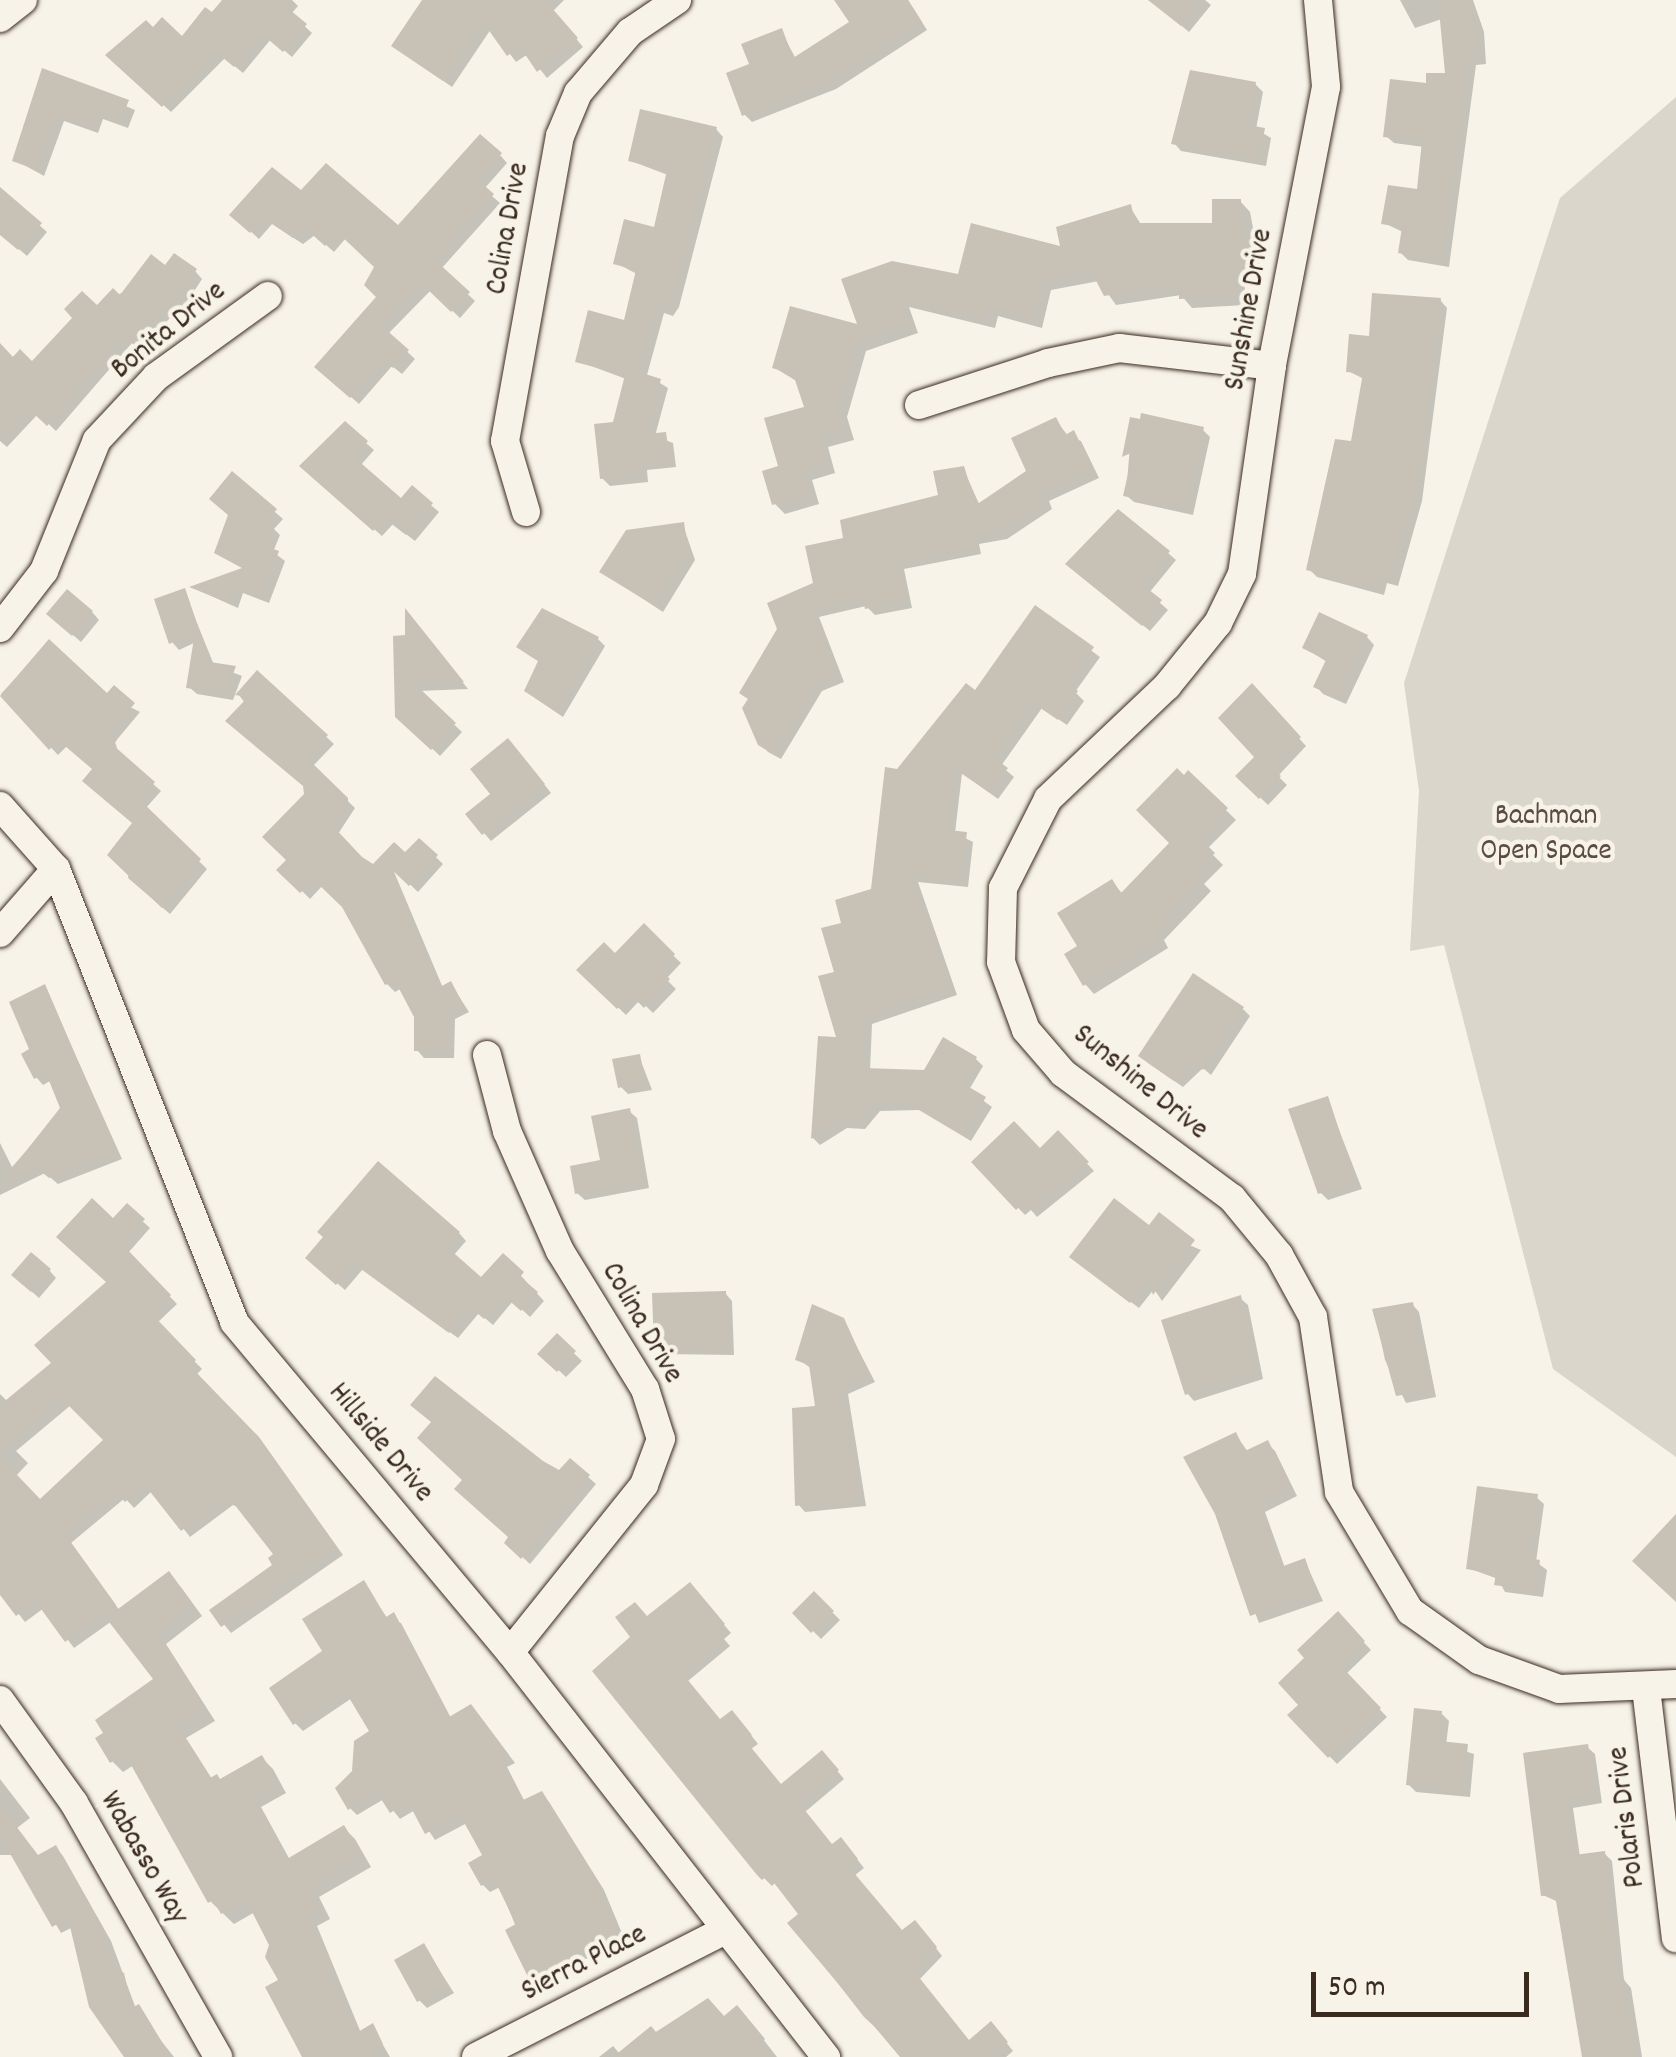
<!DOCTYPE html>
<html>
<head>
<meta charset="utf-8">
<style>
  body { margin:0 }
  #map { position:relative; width:1676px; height:2057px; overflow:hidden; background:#f7f3e8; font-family:Dekko,sans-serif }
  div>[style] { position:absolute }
  .green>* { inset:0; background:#dbd6cb }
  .shadow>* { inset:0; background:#0003 }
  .building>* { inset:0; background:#c8c1b6 }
  .roads { filter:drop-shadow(0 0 2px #3b2a1e) drop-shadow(0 0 2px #3b2a1e) }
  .minor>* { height:28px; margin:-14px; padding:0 14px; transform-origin:14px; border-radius:14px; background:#f7f3e8 }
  span { translate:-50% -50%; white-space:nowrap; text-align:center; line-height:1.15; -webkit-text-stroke:9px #f7f3e8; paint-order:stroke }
  .street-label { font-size:30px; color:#3b2a1e }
  .park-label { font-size:30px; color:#5b4c41 }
  .scale { position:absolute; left:1311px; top:1972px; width:218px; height:45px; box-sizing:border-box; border:5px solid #3b2a1e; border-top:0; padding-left:12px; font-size:30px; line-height:35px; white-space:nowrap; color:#3b2a1e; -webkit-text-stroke:8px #f7f3e8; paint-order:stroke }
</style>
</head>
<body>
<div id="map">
  <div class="green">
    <div style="clip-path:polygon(1676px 97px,1676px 1457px,1553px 1369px,1444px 945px,1410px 951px,1419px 791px,1404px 683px,1560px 198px)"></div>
  </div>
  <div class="shadow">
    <div style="clip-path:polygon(225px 0,292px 0,298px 6px,291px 14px,312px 33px,292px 57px,271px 39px,243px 73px,225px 58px,171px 112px,109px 55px,153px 30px,182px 39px)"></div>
    <div style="clip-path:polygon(478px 0,564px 0,553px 11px,583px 47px,547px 78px,528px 54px,516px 62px,491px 29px,452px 87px,392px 45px,448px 10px)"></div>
    <div style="clip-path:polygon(837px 0,908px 0,927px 30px,836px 89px,752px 122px,744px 114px,752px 65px,781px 31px,796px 59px,852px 23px)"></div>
    <div style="clip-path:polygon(1150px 0,1205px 0,1211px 5px,1189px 32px)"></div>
    <div style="clip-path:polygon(1400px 0,1473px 0,1484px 32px,1486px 64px,1476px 65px,1449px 267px,1408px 260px,1400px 252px,1403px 232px,1384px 223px,1419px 192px,1424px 147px,1394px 143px,1386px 136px,1428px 86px,1448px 76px,1442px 19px,1415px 28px)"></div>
    <div style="clip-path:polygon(44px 71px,135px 110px,128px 128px,103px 119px,98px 133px,64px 121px,44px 176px,15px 160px)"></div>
    <div style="clip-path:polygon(1255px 84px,1263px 92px,1256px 129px,1271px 138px,1266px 166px,1181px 151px,1174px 143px)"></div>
    <div style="clip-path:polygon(716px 129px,723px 137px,679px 307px,673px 316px,664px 313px,647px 375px,668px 388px,655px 436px,673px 443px,676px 467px,647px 470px,648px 482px,610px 486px,602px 478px,626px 379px,578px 361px,626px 323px,637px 274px,616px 263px,656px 230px,668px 175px,631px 161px)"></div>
    <div style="clip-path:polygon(500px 155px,507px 163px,484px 189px,500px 203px,441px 269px,475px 301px,460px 318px,431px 290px,388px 334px,415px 359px,402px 374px,392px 366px,359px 404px,325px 374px,380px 297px,380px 271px,346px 238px,334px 252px,315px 235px,303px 244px,272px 224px,259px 239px,233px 215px,302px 193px,399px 229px)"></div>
    <div style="clip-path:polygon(0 190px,47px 232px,27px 256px,0 233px)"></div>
    <div style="clip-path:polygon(1240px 201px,1250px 212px,1261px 269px,1259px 282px,1245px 282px,1245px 305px,1192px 308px,1181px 295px,1116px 305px,1099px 281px,1051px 290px,1042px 328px,998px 316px,995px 328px,909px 307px,918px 333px,866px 351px,847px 417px,854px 440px,828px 447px,835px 473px,812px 480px,819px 504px,785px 514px,775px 504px,781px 468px,808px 409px,798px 382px,775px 368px,860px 328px,844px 280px,960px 277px,1064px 250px,1103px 220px,1102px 213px,1130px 207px,1142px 226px,1215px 225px)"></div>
    <div style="clip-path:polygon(165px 269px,195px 271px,202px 279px,177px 318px,173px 315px,139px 350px,132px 343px,56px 431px,38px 414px,7px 447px,0 441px,0 367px,19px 352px,32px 364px,76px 318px)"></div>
    <div style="clip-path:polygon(1440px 300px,1447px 308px,1422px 501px,1398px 586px,1387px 583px,1384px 595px,1317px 577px,1309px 569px,1353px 444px,1364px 379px,1348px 371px,1371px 338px)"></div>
    <div style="clip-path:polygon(1056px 420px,1068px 436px,1081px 441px,1099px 478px,1049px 501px,1052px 509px,1007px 539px,979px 544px,981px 554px,904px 569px,912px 608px,875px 615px,866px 606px,819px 617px,844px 682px,822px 691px,781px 759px,768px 752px,760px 743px,816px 584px,846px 540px,941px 497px,963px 468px,980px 506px,1029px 472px)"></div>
    <div style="clip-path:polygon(1132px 420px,1202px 429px,1210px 437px,1193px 515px,1134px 502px,1126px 495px)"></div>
    <div style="clip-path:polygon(366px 443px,374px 450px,360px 466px,401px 502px,412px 489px,439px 512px,415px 541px,393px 524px,382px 536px,310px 473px)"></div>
    <div style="clip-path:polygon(232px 475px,283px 519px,274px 529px,280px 535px,273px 552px,285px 561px,269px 603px,243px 593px,238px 608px,193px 588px,254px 571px,217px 553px,230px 515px)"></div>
    <div style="clip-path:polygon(683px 525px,695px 560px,663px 612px,602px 572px)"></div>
    <div style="clip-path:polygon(1168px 553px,1176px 560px,1149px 593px,1168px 610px,1150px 631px,1076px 571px)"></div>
    <div style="clip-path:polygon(184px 591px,214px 665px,242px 676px,233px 700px,197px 694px,189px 687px,196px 642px,179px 650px,172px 642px)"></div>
    <div style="clip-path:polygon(1035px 609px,1100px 657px,1075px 692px,1084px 701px,1067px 725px,1042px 708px,1001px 766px,1014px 777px,998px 799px,962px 773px,955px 833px,973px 842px,968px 887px,918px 882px,957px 995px,872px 1024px,870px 1071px,925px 1073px,976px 1059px,983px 1066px,969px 1090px,992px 1107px,971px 1141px,919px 1110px,880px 1111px,865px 1129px,847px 1128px,820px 1145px,813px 1138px,820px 1039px,839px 1040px,837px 973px,845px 924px,874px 891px,898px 771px,976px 693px)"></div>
    <div style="clip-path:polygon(92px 612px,99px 620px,81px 642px,57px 621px)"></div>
    <div style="clip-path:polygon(412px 618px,468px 689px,419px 691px,462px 732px,440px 756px,398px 716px)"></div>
    <div style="clip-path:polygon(1367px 637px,1374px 645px,1346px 704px,1323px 694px,1316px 686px,1327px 662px,1305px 648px)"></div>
    <div style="clip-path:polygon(598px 639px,605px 646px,563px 717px,535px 698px,540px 662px,527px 654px)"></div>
    <div style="clip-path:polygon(49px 642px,108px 696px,140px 712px,115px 742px,119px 754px,161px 791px,145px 809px,207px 869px,170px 914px,128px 878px,135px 823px,95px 769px,67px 746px,58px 755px,1px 694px)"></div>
    <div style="clip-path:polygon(257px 673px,334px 744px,312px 767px,355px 808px,338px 834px,373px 868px,405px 856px,419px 841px,443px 864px,418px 892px,392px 867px,443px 988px,451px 984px,469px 1012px,455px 1019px,454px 1058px,424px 1058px,417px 1050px,417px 1016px,402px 988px,395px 992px,387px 984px,344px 906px,323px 885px,310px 899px,280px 869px,289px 860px,306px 786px,239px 695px)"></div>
    <div style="clip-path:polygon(1252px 687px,1306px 746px,1278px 776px,1287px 785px,1268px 805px,1238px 776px,1257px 757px)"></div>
    <div style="clip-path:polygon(516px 749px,551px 793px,491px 841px,484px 833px)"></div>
    <div style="clip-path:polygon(1189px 774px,1236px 820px,1207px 849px,1223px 865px,1204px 884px,1211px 891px,1164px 940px,1168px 948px,1094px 994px,1085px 984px,1081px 947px,1111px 882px,1123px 894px,1172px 843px)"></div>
    <div style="clip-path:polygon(644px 927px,681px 963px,666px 979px,676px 989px,653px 1013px,640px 1000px,626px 1015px,579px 970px,615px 956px)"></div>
    <div style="clip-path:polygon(45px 987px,122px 1159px,58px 1184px,45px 1173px,0 1195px,0 1143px,12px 1167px,63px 1109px,52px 1080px,43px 1085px,36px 1077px,33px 1051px)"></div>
    <div style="clip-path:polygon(1243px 1009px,1250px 1016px,1211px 1075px,1203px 1068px,1183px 1087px,1148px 1063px)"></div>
    <div style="clip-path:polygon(639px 1056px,652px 1090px,628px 1094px,621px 1087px)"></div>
    <div style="clip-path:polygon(1327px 1099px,1362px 1189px,1328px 1200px,1320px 1192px)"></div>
    <div style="clip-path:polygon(629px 1111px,637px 1118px,649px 1188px,585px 1200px,577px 1193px,603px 1162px)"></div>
    <div style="clip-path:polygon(1058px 1133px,1094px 1171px,1037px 1217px,1031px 1210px,1025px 1215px,975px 1162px,1040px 1151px)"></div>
    <div style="clip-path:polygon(evenodd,127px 1207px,150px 1228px,128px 1253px,177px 1304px,157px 1323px,202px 1369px,196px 1375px,266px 1448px,343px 1555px,231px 1633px,213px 1611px,276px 1566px,276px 1555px,242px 1509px,233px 1505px,190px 1537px,153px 1490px,134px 1508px,125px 1498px,71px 1543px,120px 1611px,180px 1586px,202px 1616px,166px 1644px,215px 1721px,186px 1738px,212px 1779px,221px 1782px,262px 1758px,273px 1769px,286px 1793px,261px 1807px,290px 1860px,344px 1828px,355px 1839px,371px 1867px,319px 1897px,330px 1919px,317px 1926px,361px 2033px,372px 2026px,390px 2057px,305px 2057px,272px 1944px,255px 1912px,234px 1924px,210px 1901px,134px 1765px,123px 1772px,112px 1761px,157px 1680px,112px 1621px,74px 1648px,44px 1608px,25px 1622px,0 1590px,0 1394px,8px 1402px,55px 1363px,109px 1283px,114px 1222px,127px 1207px,71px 1405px,106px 1440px,40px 1502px,15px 1477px,28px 1463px,16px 1451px,71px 1405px)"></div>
    <div style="clip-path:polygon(1149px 1228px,1201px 1250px,1162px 1301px,1154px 1289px,1139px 1308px,1080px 1264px)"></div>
    <div style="clip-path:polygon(459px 1233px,466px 1241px,453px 1256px,481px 1281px,503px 1256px,544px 1301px,530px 1317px,513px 1301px,493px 1325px,479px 1313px,458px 1338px,363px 1269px,345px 1290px,316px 1265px)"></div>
    <div style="clip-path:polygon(49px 1270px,56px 1278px,39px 1298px,22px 1283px)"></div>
    <div style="clip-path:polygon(725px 1293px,732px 1301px,734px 1355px,664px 1354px,656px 1347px)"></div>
    <div style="clip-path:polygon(1240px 1298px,1248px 1305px,1263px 1379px,1194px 1401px,1187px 1393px)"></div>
    <div style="clip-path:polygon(1412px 1304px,1419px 1312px,1436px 1397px,1406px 1403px,1385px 1360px,1375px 1311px)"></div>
    <div style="clip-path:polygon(843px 1320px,875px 1382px,848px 1394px,866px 1506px,805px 1512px,798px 1504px,817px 1408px,812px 1369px,798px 1359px)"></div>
    <div style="clip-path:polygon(557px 1337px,582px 1361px,566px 1377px,541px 1354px)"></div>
    <div style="clip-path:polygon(1236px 1435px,1248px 1452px,1267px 1443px,1275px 1451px,1297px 1496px,1265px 1512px,1285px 1568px,1305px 1561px,1323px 1601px,1259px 1623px,1217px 1513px)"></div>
    <div style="clip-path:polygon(559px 1473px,588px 1477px,596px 1484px,530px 1564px,507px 1543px)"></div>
    <div style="clip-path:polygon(1536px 1497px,1544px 1504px,1536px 1562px,1547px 1570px,1543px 1597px,1505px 1592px,1498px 1579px,1468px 1568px)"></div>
    <div style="clip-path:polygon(363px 1584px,388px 1619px,401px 1623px,451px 1718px,478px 1714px,515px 1763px,507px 1767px,525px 1802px,541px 1794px,549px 1802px,604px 1890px,624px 1938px,539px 1985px,500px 1887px,490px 1892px,483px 1885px,485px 1856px,467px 1823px,435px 1840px,415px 1810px,400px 1819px,384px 1799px,357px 1815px,350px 1808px,348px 1783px,372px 1732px,352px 1698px,303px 1731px,295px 1723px)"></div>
    <div style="clip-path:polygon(697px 1593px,731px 1633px,724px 1639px,730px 1646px,688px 1681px,721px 1722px,739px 1720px,758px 1744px,751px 1749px,781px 1787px,829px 1761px,844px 1779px,805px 1812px,833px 1847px,848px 1848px,864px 1868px,854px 1876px,903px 1933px,923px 1931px,942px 1956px,919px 1980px,970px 2043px,998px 2032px,1013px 2051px,1006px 2057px,908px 2057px,864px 2017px,791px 1923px,801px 1915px,776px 1882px,772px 1886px,759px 1873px,634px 1637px,648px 1619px)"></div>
    <div style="clip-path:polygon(814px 1594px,840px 1620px,821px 1639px,795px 1613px)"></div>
    <div style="clip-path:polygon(1338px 1615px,1371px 1650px,1346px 1674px,1387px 1717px,1337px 1764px,1290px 1715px,1302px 1705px,1308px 1658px)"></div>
    <div style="clip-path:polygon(1441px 1713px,1449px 1721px,1446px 1745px,1474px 1754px,1470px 1797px,1416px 1792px,1408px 1784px)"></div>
    <div style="clip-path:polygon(1587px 1747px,1595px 1754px,1602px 1803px,1573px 1808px,1580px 1857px,1604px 1853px,1612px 1861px,1624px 1980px,1631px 1988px,1642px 2057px,1583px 2057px,1558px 1902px,1543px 1895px,1526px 1755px)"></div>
    <div style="clip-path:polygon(0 1779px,30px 1818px,17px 1828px,39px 1858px,56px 1848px,63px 1856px,111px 1941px,136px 2009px,174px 2057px,125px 2057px,73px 1927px,61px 1933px,14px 1855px,0 1855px)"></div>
    <div style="clip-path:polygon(424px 1946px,454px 1993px,427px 2008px,419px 2000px)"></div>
    <div style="clip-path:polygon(707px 2001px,724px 2019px,745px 2016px,777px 2057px,599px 2057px,613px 2046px,620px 2054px)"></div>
  </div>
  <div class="building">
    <div style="clip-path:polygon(222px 0,278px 0,307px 24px,283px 52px,262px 34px,234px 67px,216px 52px,162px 107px,105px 55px,146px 20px,153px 27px,162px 17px,182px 36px,205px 7px,212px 12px)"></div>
    <div style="clip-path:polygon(422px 0,545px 0,578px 38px,537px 72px,520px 47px,507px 56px,483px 22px,443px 81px,391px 46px)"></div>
    <div style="clip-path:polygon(834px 0,908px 0,922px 22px,828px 82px,742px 116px,726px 73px,749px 64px,741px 44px,782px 28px,793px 58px,849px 22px)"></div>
    <div style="clip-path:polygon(1148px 0,1202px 0,1181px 26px)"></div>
    <div style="clip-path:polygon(1438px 0,1470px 0,1479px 57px,1469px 58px,1442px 261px,1398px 253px,1402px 227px,1381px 224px,1388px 185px,1417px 189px,1422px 141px,1383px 137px,1390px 79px,1426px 83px,1426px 73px,1445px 73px)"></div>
    <div style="clip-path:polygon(42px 68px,129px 100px,120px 122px,95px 113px,90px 127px,57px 115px,37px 170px,12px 161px)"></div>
    <div style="clip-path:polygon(1190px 70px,1256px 82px,1248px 125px,1265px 128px,1259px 160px,1171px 144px)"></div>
    <div style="clip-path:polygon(640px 109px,717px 127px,672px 299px,665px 309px,656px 307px,639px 372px,661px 379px,646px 434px,666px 432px,670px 460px,640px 463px,641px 475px,600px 479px,594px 424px,613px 422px,625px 375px,575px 362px,588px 310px,624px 320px,636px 270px,613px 264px,624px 219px,654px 227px,667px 170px,628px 161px)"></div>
    <div style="clip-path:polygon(480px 134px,502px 153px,478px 180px,494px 194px,435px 260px,470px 292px,451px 312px,422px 284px,382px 326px,409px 350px,393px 368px,383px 360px,350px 398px,314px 367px,376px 297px,364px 285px,374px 267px,337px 232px,325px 246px,306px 229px,293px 238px,264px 218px,250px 233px,229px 215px,272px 167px,301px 190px,326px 163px,398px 225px)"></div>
    <div style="clip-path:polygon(0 187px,42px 223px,18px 250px,0 235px)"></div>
    <div style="clip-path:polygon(1212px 199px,1241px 199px,1241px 230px,1251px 237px,1249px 273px,1236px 273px,1236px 296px,1179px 299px,1179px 284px,1104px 296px,1091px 271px,1041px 281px,1032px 319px,988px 308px,985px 319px,901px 299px,910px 323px,856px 342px,838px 405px,845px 430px,819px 437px,826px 463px,803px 470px,810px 494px,772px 505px,762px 471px,778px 466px,764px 418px,804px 407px,793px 374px,772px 368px,790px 306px,857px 324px,841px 279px,892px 261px,958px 274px,971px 223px,1060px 246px,1056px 227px,1131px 204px,1135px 223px,1212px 223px)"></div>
    <div style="clip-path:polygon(174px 253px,197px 269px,169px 313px,164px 309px,130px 345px,123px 338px,47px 426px,29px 409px,0 439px,0 343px,13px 357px,20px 349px,32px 361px,72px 318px,64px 309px,82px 291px,97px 305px,113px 288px,120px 295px,151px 254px,165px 265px)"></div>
    <div style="clip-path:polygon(1372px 293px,1441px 298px,1418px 488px,1390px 580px,1380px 577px,1377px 588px,1306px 570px,1335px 439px,1351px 441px,1363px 373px,1346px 372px,1349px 334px,1369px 336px)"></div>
    <div style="clip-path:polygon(1141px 413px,1204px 427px,1186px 509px,1123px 496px,1133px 452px,1122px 457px,1130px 417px,1140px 419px)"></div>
    <div style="clip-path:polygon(1056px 417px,1065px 435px,1074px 430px,1093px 470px,1043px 493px,1046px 501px,999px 532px,973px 537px,975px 547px,898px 562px,906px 600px,865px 609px,863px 599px,813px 609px,838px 674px,815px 684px,773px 754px,758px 745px,742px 708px,748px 699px,739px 693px,777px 629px,767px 603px,813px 583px,805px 546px,843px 538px,840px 520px,938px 495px,933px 471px,964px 466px,976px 505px,1026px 471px,1011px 438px)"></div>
    <div style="clip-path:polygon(345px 421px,368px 441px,354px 457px,401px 498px,412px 485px,433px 503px,406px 535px,384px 518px,373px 531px,299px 466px)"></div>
    <div style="clip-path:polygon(232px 471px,277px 509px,268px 520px,274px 525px,265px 546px,279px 551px,262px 597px,236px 587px,230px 603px,189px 587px,242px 568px,214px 553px,228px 515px,209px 499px)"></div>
    <div style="clip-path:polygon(1118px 509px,1170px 551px,1143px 585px,1162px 600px,1142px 626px,1065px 564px)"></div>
    <div style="clip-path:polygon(684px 522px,688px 551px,655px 606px,599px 572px,626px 530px)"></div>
    <div style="clip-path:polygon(185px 588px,210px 662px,236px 666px,226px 693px,186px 688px,195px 632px,169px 644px,154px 599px)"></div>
    <div style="clip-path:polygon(67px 589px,93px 611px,72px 636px,46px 614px)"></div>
    <div style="clip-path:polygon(1035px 605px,1094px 647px,1068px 684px,1078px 691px,1058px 720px,1033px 703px,994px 758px,1008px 768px,990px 793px,955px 769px,948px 830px,967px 832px,961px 880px,912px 875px,951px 987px,865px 1017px,863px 1068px,924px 1070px,943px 1037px,977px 1057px,962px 1083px,986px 1097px,963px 1135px,909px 1103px,872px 1104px,857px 1122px,839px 1122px,811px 1139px,818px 1036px,836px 1037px,818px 976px,834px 972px,821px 928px,841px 923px,835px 900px,871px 889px,885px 767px,897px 769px,966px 683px,975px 690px)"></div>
    <div style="clip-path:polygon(405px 608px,464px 682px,415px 684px,456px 723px,431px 750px,395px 717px,393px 636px,405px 635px)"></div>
    <div style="clip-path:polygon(542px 608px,599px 637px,555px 711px,524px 691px,538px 661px,516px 647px)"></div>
    <div style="clip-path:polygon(1319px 612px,1368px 635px,1338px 698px,1313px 687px,1326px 660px,1302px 648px)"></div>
    <div style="clip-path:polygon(49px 639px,107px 693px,114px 685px,135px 703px,109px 734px,117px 740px,113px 745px,155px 782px,140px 800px,201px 859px,162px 908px,107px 855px,132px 823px,82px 781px,92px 769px,58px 740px,49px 750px,0 696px)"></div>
    <div style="clip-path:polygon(257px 670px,328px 735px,307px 758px,348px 798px,348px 808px,332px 825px,362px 857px,373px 864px,394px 842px,405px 852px,419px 838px,438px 855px,409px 886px,390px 868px,440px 987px,451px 981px,463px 1004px,448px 1011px,447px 1051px,414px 1051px,414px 1017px,395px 981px,385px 985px,342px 907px,314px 880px,300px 893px,276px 870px,286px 860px,262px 837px,304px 794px,303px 786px,225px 721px,248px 697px,235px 695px)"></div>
    <div style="clip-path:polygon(1252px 683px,1301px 737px,1272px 767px,1281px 776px,1259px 799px,1235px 776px,1254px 757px,1218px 718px)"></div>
    <div style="clip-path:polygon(508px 738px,545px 784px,482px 835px,465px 814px,490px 794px,470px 769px)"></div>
    <div style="clip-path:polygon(1177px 768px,1184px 775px,1188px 770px,1228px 808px,1200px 838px,1215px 853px,1196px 873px,1203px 880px,1155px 930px,1160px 938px,1083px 986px,1064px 954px,1077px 946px,1057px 913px,1112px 879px,1121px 893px,1169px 843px,1136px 810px)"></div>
    <div style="clip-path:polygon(644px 923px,675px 954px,660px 970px,670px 979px,644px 1008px,631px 995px,617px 1009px,576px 970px,604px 942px,615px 953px)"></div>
    <div style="clip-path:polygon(1193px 973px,1244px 1007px,1203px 1070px,1194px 1062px,1174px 1081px,1138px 1056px)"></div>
    <div style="clip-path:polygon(45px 984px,117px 1152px,49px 1178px,36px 1167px,0 1184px,60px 1108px,46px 1073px,34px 1079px,21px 1054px,29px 1049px,9px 1002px)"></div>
    <div style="clip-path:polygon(640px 1054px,645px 1082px,618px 1088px,612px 1059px)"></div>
    <div style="clip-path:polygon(1328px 1096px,1356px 1182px,1318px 1194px,1288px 1109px)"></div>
    <div style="clip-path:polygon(630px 1108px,643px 1181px,575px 1194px,570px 1166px,600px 1160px,591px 1116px)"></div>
    <div style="clip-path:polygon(1014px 1121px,1040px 1148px,1058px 1130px,1089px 1162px,1028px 1211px,1022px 1204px,1016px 1210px,971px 1162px)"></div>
    <div style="clip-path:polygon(378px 1161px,460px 1232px,447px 1247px,481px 1277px,503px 1253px,524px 1272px,520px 1277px,538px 1292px,521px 1311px,504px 1296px,484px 1319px,470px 1307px,449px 1333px,354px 1264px,336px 1285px,305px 1258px,323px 1237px,317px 1232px)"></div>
    <div style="clip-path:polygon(92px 1198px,113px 1218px,127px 1203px,145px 1219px,122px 1244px,171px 1295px,152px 1314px,196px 1360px,190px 1366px,259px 1437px,337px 1547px,221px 1627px,209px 1610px,272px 1565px,268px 1558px,273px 1554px,234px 1504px,224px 1498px,181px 1531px,144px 1484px,125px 1502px,116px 1492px,65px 1534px,116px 1605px,65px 1642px,36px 1602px,16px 1616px,0 1595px,0 1457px,40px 1499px,103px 1440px,62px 1399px,0 1450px,0 1405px,51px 1363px,34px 1345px,106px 1282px,56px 1237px)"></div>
    <div style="clip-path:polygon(1114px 1198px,1149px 1225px,1159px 1212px,1195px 1240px,1153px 1295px,1148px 1280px,1130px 1303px,1069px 1257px)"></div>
    <div style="clip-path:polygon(31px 1252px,51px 1269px,31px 1292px,11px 1275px)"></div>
    <div style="clip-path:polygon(726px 1291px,727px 1349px,654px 1348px,652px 1293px)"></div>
    <div style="clip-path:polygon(1241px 1295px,1256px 1372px,1185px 1395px,1161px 1320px)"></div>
    <div style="clip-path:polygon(1413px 1302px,1430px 1390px,1396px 1396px,1372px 1309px)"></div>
    <div style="clip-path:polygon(812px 1304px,844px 1318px,869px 1374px,841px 1386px,860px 1499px,795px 1506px,792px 1408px,815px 1406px,809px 1365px,795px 1360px)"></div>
    <div style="clip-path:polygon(557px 1333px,576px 1351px,557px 1372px,537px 1354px)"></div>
    <div style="clip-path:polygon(435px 1376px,543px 1461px,559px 1470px,570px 1458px,590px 1475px,521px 1559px,504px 1543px,508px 1537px,454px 1489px,462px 1480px,417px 1438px,431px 1422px,410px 1405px)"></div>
    <div style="clip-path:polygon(1236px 1432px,1245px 1451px,1268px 1440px,1291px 1489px,1259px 1504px,1281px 1567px,1305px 1558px,1317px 1593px,1250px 1616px,1215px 1514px,1183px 1457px)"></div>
    <div style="clip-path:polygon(1477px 1486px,1538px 1494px,1529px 1558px,1540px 1560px,1536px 1591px,1494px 1585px,1496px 1574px,1466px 1569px)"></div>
    <div style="clip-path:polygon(1676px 1514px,1676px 1602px,1632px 1561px)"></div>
    <div style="clip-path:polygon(169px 1571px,193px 1604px,157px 1632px,206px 1709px,177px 1726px,210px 1778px,217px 1774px,220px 1779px,262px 1755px,277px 1781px,252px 1796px,287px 1859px,344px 1825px,362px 1855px,310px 1886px,321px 1908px,307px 1915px,335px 1970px,327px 1974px,358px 2032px,373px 2023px,383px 2044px,371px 2057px,302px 2057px,265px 1987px,278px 1980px,265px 1957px,269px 1945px,246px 1900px,221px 1914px,213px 1900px,208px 1903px,125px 1754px,110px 1763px,95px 1738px,103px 1733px,95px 1720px,153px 1679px,106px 1618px)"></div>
    <div style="clip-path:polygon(364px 1580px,386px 1617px,394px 1612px,449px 1717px,471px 1704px,509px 1755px,502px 1759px,523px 1800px,542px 1791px,597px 1880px,618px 1930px,529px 1979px,505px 1930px,516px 1924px,494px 1879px,481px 1886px,468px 1863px,482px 1855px,460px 1815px,425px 1834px,408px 1802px,390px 1813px,376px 1791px,348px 1810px,335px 1788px,352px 1771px,354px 1741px,369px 1731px,345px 1691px,293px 1725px,269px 1688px,322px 1651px,302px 1619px)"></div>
    <div style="clip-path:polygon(690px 1582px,725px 1624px,718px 1630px,725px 1638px,682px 1673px,720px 1719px,732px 1710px,752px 1735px,745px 1740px,781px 1784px,822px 1750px,839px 1770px,799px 1803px,832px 1844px,841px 1837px,858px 1859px,849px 1867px,902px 1930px,915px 1920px,937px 1947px,914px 1971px,969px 2040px,991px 2021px,1008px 2042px,990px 2057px,900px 2057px,787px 1923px,798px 1914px,768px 1875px,762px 1880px,757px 1875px,592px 1671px,630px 1637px,615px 1617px,635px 1602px,647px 1616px)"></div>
    <div style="clip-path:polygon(814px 1591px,834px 1611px,811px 1633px,792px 1613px)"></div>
    <div style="clip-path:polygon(1338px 1611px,1365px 1641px,1340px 1665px,1381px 1708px,1328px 1758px,1287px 1715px,1298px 1705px,1278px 1683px,1304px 1658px,1297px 1650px)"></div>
    <div style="clip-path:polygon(1414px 1708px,1442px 1711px,1439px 1741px,1468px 1744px,1463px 1791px,1406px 1785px)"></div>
    <div style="clip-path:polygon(1588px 1744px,1596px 1796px,1566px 1800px,1574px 1855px,1605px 1851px,1618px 1978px,1624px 1978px,1636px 2057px,1582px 2057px,1555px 1895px,1541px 1896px,1523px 1753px)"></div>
    <div style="clip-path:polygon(0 1805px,38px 1855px,56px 1845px,104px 1931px,113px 1967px,124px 1973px,132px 2008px,139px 2004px,171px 2057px,124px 2057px,89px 2007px,68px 1918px,52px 1927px,0 1836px)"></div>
    <div style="clip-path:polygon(424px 1943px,448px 1985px,417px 2002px,394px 1960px)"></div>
    <div style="clip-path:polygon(708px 1998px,724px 2016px,737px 2005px,765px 2039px,760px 2044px,770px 2057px,613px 2057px,651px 2026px,656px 2032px)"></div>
  </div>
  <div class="roads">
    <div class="minor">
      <div style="left:1318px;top:0;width:87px;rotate:84.7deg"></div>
      <div style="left:1326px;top:87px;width:284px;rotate:101deg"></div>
      <div style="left:1272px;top:366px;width:210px;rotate:98.2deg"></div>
      <div style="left:1242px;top:574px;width:55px;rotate:116.1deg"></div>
      <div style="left:1218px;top:623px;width:81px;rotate:129deg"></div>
      <div style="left:1167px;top:686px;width:164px;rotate:136.5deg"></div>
      <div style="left:1048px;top:799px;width:100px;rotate:116.8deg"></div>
      <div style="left:1003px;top:888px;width:74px;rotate:91.5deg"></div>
      <div style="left:1001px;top:962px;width:72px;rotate:69.8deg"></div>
      <div style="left:1026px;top:1030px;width:57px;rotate:49.3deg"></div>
      <div style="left:1063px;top:1073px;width:210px;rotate:36.5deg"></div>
      <div style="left:1232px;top:1198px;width:74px;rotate:50.5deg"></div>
      <div style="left:1279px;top:1255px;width:71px;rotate:61.3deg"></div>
      <div style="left:1313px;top:1317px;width:177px;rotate:81.5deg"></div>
      <div style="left:1339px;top:1492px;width:139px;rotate:59.2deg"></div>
      <div style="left:1410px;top:1611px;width:85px;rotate:35.4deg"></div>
      <div style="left:1479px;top:1660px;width:85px;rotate:19.9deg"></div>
      <div style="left:1559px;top:1689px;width:117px;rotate:-2.4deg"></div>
      <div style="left:0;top:18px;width:29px;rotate:-38deg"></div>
      <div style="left:919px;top:405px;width:136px;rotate:-18deg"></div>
      <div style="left:1048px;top:363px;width:73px;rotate:-11.9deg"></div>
      <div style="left:1119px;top:348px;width:154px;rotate:6.7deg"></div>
      <div style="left:526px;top:512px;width:74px;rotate:-106.5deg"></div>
      <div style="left:505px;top:441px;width:310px;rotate:-79.8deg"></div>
      <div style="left:560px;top:136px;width:47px;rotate:-67.3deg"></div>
      <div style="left:578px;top:93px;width:80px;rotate:-49.6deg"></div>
      <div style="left:630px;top:32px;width:57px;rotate:-34.2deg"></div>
      <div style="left:0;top:628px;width:72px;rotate:-52.3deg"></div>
      <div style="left:44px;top:571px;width:141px;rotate:-68deg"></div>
      <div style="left:97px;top:440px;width:86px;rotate:-46.9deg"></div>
      <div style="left:156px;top:377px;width:138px;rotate:-35.9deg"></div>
      <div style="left:0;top:806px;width:84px;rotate:48.4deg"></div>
      <div style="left:56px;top:869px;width:487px;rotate:68.5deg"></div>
      <div style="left:234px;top:1322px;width:430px;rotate:50.1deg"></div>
      <div style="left:510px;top:1652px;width:514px;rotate:52.04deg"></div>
      <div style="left:0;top:933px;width:85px;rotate:-48.8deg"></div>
      <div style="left:487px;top:1055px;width:79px;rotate:75.3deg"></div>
      <div style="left:507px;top:1131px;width:131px;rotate:66.2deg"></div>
      <div style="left:560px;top:1251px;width:162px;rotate:58.4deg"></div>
      <div style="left:645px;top:1389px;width:52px;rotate:72.3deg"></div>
      <div style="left:661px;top:1439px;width:49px;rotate:110.3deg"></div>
      <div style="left:644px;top:1485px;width:214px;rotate:128.7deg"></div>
      <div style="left:1646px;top:1688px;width:252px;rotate:83.2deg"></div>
      <div style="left:0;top:1700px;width:127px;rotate:54.3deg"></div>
      <div style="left:74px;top:1803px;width:292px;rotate:60.4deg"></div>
      <div style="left:476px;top:2057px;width:277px;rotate:-27deg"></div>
    </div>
  </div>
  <div class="street-label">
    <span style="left:510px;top:229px;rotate:-80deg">Colina Drive</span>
    <span style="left:1251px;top:310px;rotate:-80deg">Sunshine Drive</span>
    <span style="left:170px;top:332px;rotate:-39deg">Bonita Drive</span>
    <span style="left:1139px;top:1084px;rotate:39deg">Sunshine Drive</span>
    <span style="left:640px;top:1324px;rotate:60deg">Colina Drive</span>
    <span style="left:379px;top:1444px;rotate:50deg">Hillside Drive</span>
    <span style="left:1629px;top:1817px;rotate:-97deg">Polaris Drive</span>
    <span style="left:142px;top:1859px;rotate:60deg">Wabasso Way</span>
    <span style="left:585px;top:1965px;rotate:-27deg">Sierra Place</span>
  </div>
  <div class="park-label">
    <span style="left:1546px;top:835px">Bachman<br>Open Space</span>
  </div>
  <div class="scale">50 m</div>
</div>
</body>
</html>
